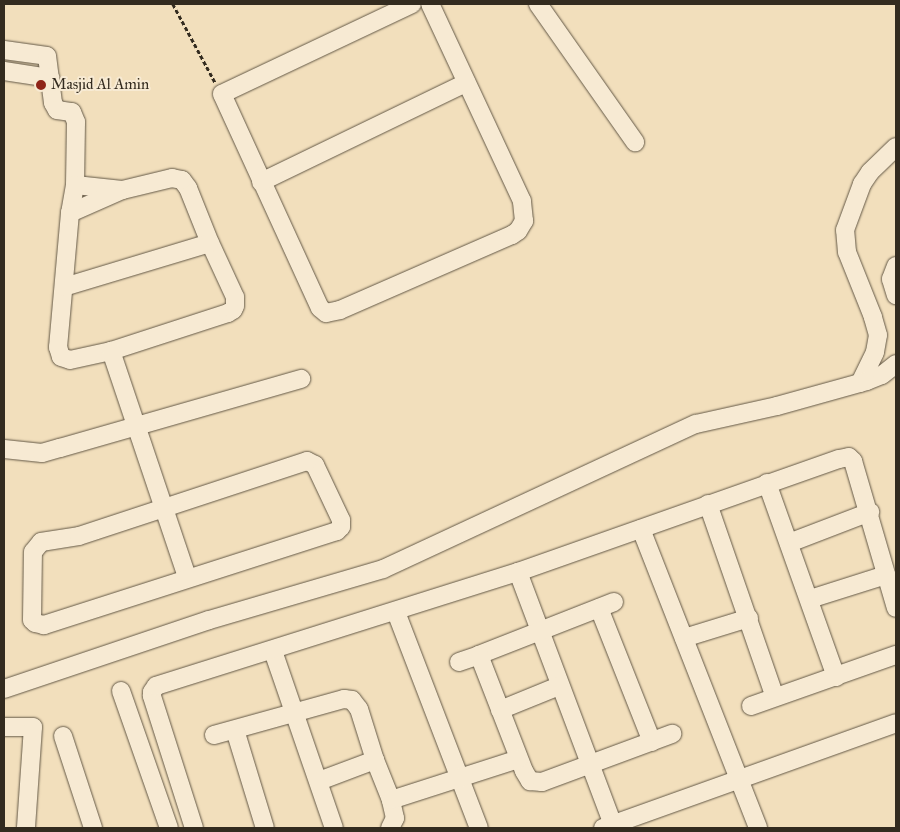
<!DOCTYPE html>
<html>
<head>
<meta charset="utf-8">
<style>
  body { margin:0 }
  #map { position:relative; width:900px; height:832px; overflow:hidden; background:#f2dfbc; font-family:"IM FELL Great Primer",serif }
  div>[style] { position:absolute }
  .path>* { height:2.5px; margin-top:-1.25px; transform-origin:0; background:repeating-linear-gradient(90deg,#332b1f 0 4px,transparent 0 6.5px) }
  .roads { filter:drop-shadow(0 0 1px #635846) drop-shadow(0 0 1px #635846) }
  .minor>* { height:18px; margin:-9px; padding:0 9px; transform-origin:9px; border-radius:9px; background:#f7ead3 }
  .dots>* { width:14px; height:14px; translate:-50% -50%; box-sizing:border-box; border:2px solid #f7ead3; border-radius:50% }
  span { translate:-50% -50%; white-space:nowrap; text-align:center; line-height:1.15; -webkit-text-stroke:4px #f7ead3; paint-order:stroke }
  .poi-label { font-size:15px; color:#332b1f }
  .left { translate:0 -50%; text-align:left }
  .frame { position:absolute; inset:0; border:5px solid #332b1f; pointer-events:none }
</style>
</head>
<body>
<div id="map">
  <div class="path">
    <div style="left:173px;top:4px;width:89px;rotate:61.7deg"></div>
  </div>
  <div class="roads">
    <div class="minor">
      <div style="left:412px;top:4px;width:210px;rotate:154.7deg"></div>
      <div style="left:222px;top:94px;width:235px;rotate:65.4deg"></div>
      <div style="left:320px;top:308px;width:8px;rotate:40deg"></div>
      <div style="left:326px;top:313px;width:14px;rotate:-12deg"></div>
      <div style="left:340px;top:310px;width:188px;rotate:-23.6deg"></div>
      <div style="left:512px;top:235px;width:7px;rotate:-34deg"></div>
      <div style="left:518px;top:231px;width:12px;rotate:-59deg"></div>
      <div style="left:524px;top:221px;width:20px;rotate:-96deg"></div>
      <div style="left:522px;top:201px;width:217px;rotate:-115deg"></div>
      <div style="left:538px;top:4px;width:169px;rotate:54.9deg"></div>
      <div style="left:4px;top:50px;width:43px;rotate:7.9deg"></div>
      <div style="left:47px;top:56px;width:47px;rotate:82.7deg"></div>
      <div style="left:53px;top:103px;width:8px;rotate:60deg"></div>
      <div style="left:57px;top:110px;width:15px;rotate:8deg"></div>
      <div style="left:72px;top:112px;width:11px;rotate:68deg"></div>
      <div style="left:76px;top:122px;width:63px;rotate:90.9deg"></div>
      <div style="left:75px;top:185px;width:28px;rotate:100deg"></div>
      <div style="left:70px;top:213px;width:135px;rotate:95.1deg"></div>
      <div style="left:58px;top:347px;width:10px;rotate:73deg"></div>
      <div style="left:61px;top:357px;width:9px;rotate:18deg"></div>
      <div style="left:70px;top:360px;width:42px;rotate:-12.4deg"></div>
      <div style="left:111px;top:351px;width:123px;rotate:-18deg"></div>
      <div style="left:228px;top:313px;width:6px;rotate:-31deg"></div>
      <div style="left:233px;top:310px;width:4px;rotate:-63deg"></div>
      <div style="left:235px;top:306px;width:9px;rotate:-90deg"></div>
      <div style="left:235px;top:297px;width:60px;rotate:-114.8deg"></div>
      <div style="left:210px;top:243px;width:59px;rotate:-111.8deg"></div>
      <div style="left:188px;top:188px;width:10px;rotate:-127deg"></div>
      <div style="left:182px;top:180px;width:10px;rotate:-169deg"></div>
      <div style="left:172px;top:178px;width:51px;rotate:166.5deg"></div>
      <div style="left:122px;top:190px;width:47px;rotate:-173.9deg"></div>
      <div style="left:4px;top:71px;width:47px;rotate:8.7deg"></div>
      <div style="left:261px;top:182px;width:228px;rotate:-25.8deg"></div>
      <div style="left:70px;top:213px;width:57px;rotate:-23.9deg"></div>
      <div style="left:896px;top:266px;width:14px;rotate:111deg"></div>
      <div style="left:891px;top:279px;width:17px;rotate:73deg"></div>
      <div style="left:64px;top:287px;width:152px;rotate:-16.8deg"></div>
      <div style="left:111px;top:351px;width:238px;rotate:71.4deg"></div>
      <div style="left:860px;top:383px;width:34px;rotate:-64deg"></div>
      <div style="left:875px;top:352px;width:17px;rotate:-80deg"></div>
      <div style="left:878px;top:335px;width:19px;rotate:-106deg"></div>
      <div style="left:873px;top:317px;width:70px;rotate:-111.8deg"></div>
      <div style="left:847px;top:252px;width:22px;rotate:-95deg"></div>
      <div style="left:845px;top:230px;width:49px;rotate:-69.7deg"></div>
      <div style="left:862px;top:184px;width:14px;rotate:-56deg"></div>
      <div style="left:870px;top:172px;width:36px;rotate:-44deg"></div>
      <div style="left:4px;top:449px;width:38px;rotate:6deg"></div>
      <div style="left:42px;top:453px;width:19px;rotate:-16deg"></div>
      <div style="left:60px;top:448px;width:251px;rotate:-16deg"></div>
      <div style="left:307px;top:461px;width:9px;rotate:27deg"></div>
      <div style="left:315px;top:465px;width:61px;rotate:64.7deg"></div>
      <div style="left:341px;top:520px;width:7px;rotate:90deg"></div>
      <div style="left:341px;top:527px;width:6px;rotate:135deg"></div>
      <div style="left:337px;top:531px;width:308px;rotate:162.2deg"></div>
      <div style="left:44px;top:625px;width:9px;rotate:-167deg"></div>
      <div style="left:35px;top:623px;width:4px;rotate:-135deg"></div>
      <div style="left:32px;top:620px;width:68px;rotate:-89.2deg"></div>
      <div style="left:33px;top:552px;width:13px;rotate:-51deg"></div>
      <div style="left:41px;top:542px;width:38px;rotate:-9deg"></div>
      <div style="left:79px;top:536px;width:240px;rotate:-18.2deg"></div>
      <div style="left:767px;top:483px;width:206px;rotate:70.4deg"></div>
      <div style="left:708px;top:504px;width:204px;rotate:70.9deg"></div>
      <div style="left:641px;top:529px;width:321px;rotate:68.6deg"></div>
      <div style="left:789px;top:543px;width:87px;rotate:-20.9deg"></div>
      <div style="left:518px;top:572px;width:273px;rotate:69.4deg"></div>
      <div style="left:810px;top:599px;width:80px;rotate:-17.5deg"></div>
      <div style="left:614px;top:602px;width:145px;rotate:158.6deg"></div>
      <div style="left:479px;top:655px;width:124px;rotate:68.8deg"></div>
      <div style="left:524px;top:771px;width:12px;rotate:59deg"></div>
      <div style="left:530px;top:781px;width:12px;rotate:5deg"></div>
      <div style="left:542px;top:782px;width:139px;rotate:-20.3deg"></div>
      <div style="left:599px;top:608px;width:144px;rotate:68.4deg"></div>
      <div style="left:396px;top:612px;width:231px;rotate:69deg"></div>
      <div style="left:684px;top:638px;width:68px;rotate:-17.1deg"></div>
      <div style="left:273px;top:651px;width:187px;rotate:71deg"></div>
      <div style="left:459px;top:662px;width:21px;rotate:-19deg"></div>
      <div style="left:4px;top:689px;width:216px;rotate:-18.6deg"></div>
      <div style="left:209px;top:620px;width:181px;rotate:-16.3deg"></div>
      <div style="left:383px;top:569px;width:345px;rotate:-24.9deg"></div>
      <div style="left:696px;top:424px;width:83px;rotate:-12.5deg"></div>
      <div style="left:777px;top:406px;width:93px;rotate:-15.5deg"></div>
      <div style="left:867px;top:381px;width:16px;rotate:-22deg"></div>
      <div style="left:882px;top:375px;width:18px;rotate:-38deg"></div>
      <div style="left:121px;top:691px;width:145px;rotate:70.7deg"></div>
      <div style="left:751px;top:706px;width:154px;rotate:-19.4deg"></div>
      <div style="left:500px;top:710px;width:64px;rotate:-22.1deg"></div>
      <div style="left:4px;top:727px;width:29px"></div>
      <div style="left:33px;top:727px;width:101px;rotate:94deg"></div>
      <div style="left:235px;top:730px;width:102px;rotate:73deg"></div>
      <div style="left:214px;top:735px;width:135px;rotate:-15.5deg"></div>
      <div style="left:344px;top:699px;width:8px;rotate:7deg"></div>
      <div style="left:352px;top:700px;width:11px;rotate:52deg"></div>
      <div style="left:359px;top:709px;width:53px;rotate:72.6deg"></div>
      <div style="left:375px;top:760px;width:43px;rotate:68.2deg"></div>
      <div style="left:63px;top:736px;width:97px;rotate:71.9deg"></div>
      <div style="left:319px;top:781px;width:60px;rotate:-20.6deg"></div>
      <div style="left:194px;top:828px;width:139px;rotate:-107.7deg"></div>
      <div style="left:152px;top:696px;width:4px;rotate:-90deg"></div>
      <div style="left:152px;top:692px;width:7px;rotate:-56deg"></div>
      <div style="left:156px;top:686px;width:380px;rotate:-17.5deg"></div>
      <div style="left:518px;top:572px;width:340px;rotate:-19.4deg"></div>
      <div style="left:839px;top:459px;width:10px;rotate:-11deg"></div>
      <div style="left:849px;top:457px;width:6px;rotate:45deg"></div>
      <div style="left:853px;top:461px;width:153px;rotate:73.7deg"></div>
      <div style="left:390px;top:828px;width:11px;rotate:-63deg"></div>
      <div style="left:395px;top:818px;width:18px;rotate:-103deg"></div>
      <div style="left:391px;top:800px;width:134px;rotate:-17.8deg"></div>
      <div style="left:603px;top:828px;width:311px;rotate:-19.7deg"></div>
    </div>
  </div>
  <div class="dots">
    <div style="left:41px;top:85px;background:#8f2418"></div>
  </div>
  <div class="poi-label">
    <span class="left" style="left:51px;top:85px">Masjid Al Amin</span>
  </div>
  <div class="frame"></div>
</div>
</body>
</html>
